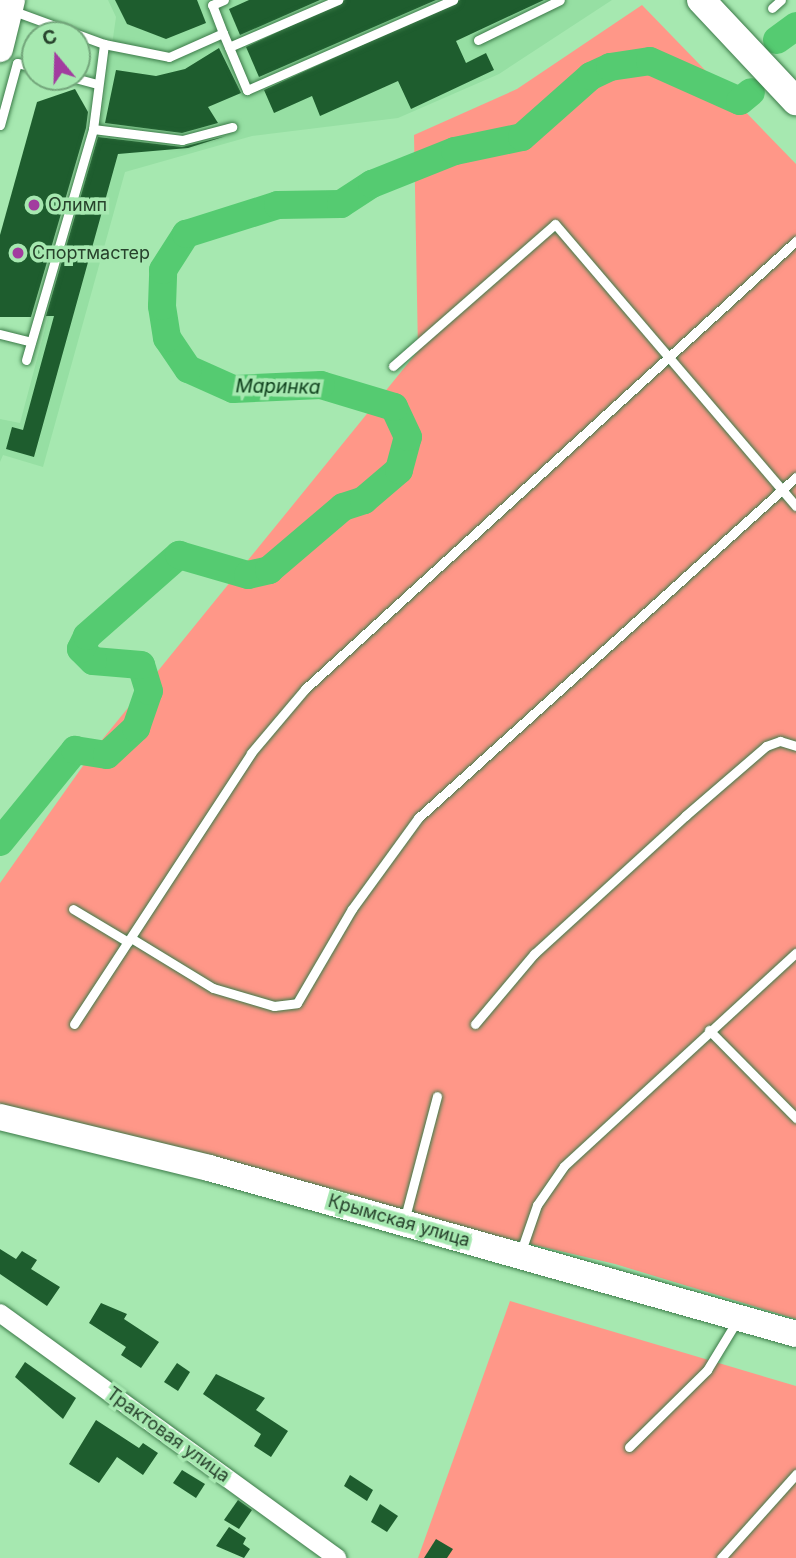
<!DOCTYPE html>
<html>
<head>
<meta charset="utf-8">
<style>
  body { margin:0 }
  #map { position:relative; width:796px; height:1558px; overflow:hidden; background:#a6e8b0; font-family:Inter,sans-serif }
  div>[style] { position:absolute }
  .built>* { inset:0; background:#96dfa3 }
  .green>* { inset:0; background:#ff9788 }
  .river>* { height:28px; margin:-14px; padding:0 14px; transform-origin:14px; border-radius:14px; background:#55cb71 }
  .building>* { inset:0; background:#1e5d2e }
  .roads { filter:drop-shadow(0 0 2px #3b7a48) drop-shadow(0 0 2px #3b7a48) }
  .lane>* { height:9px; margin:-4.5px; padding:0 4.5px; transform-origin:4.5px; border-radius:4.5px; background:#fff }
  .street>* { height:18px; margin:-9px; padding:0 9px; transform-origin:9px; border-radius:9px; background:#fff }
  .secondary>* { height:26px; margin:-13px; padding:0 13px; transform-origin:13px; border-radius:13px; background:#fff }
  .primary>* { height:28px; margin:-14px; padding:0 14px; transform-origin:14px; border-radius:14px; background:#fff }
  .dots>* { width:19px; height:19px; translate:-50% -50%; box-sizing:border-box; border:4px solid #a6e8b0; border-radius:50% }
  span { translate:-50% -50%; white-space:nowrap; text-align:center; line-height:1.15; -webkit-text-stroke:7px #a6e8b0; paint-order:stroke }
  .poi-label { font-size:18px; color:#27422c }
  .left { translate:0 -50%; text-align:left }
  .street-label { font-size:18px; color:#27422c }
  .water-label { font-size:19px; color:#0a3b18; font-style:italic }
  .north { position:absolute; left:21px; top:21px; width:70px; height:70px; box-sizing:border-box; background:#a6e8b0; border:2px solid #73a67b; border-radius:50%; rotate:341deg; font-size:19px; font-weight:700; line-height:28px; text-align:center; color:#27422c }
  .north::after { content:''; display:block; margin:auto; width:24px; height:32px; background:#a23c9f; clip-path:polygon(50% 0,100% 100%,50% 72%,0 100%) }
</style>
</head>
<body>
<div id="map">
  <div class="built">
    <div style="clip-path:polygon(108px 0,612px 0,499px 74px,398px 118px,252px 136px,125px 172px,43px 467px,3px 455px,0 462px,0 419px,20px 423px,102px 115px,116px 17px)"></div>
  </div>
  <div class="green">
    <div style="clip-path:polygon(642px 5px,796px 164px,796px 1319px,615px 1264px,0 1119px,0 883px,97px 746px,418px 351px,414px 135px,517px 89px)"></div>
    <div style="clip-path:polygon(510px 1301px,796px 1386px,796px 1558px,418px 1558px)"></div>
  </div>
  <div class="river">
    <div style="left:777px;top:40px;width:24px;rotate:-36deg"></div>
    <div style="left:0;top:842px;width:119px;rotate:-50.8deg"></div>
    <div style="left:75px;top:750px;width:32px;rotate:9deg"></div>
    <div style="left:107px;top:755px;width:40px;rotate:-43deg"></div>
    <div style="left:136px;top:728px;width:39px;rotate:-71deg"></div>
    <div style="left:149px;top:691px;width:27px;rotate:-107deg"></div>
    <div style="left:141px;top:665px;width:48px;rotate:-175.2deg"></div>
    <div style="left:93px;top:661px;width:17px;rotate:-135deg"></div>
    <div style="left:81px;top:649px;width:14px;rotate:-65deg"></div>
    <div style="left:87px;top:636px;width:123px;rotate:-41.4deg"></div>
    <div style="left:179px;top:555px;width:72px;rotate:16.2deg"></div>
    <div style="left:248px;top:575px;width:22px;rotate:-13deg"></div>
    <div style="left:269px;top:570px;width:97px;rotate:-40.4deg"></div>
    <div style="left:343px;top:507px;width:22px;rotate:-18deg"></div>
    <div style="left:364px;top:500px;width:46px;rotate:-40.6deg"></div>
    <div style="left:399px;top:470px;width:34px;rotate:-75deg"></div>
    <div style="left:408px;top:437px;width:33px;rotate:-115deg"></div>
    <div style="left:394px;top:407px;width:76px;rotate:-163.2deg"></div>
    <div style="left:321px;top:385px;width:88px;rotate:177.4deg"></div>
    <div style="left:233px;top:389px;width:49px;rotate:-156deg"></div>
    <div style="left:188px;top:369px;width:37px;rotate:-124deg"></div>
    <div style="left:167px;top:338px;width:32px;rotate:-99deg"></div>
    <div style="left:162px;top:306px;width:36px;rotate:-88deg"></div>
    <div style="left:163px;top:270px;width:43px;rotate:-57.4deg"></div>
    <div style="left:186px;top:234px;width:96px;rotate:-17.5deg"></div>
    <div style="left:278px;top:205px;width:63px;rotate:-0.9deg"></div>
    <div style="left:341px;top:204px;width:37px;rotate:-33deg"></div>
    <div style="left:372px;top:184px;width:89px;rotate:-21.7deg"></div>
    <div style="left:455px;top:151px;width:68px;rotate:-11.8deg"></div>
    <div style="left:522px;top:137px;width:92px;rotate:-41.5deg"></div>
    <div style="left:591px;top:76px;width:21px;rotate:-25deg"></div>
    <div style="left:610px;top:67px;width:40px;rotate:-8.5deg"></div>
    <div style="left:650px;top:61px;width:98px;rotate:24deg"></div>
    <div style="left:740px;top:101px;width:14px;rotate:-39deg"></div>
  </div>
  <div class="building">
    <div style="clip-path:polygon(115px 0,197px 0,206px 23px,166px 39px,127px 24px)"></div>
    <div style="clip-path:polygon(249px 0,320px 0,240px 35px,229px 9px)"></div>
    <div style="clip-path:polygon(345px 0,436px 0,259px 77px,246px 47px)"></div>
    <div style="clip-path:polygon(460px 0,544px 0,456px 41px,466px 63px,486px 53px,494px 70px,411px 109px,398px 81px,320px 116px,312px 96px,274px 113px,264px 90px)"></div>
    <div style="clip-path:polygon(219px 48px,241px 93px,208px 107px,218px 123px,182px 133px,105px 123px,116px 70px,156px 76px,185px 69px)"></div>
    <div style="clip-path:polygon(75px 89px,88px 112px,86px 128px,31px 317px,0 317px,0 235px,37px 102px)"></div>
    <div style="clip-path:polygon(226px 136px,188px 148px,118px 154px,34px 457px,6px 449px,12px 427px,23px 430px,54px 316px,46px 316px,98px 137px,182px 147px)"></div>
    <div style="clip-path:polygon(0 1249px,16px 1259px,22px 1251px,37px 1260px,31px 1269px,60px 1287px,47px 1306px,0 1274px)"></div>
    <div style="clip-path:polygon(101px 1303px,127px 1314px,124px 1319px,159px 1342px,141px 1368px,121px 1355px,126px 1347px,89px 1323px)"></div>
    <div style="clip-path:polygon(25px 1362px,76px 1398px,63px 1419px,15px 1377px)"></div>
    <div style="clip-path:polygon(177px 1363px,190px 1372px,178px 1391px,164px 1382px)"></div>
    <div style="clip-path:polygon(216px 1374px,265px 1398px,256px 1410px,288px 1431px,271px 1457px,254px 1446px,261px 1434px,203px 1394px)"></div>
    <div style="clip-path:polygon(96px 1420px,139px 1448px,143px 1443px,158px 1453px,143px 1475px,117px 1457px,99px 1483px,69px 1464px)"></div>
    <div style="clip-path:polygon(182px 1470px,205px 1484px,196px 1498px,173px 1483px)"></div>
    <div style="clip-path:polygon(350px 1475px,373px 1490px,367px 1501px,344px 1486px)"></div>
    <div style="clip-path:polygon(238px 1500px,252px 1510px,239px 1529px,224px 1520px)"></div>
    <div style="clip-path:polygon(380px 1504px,398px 1516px,387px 1532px,371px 1522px)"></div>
    <div style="clip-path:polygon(229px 1527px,246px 1538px,243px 1544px,250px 1549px,244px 1558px,216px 1546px)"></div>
    <div style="clip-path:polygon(436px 1539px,453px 1549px,447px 1558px,424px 1558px)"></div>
  </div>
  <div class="roads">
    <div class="lane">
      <div style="left:772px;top:8px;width:12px;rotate:-42deg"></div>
      <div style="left:11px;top:10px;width:99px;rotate:20.1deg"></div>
      <div style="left:104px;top:44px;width:66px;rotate:11.3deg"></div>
      <div style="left:169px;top:57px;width:59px;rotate:-24deg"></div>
      <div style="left:223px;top:33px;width:62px;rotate:67.2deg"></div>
      <div style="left:247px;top:90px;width:225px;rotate:-23.6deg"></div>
      <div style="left:223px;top:33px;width:30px;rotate:-111deg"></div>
      <div style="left:212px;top:5px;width:13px;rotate:-23deg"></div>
      <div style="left:478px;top:40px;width:91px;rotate:-26deg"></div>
      <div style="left:229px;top:47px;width:119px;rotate:-23.3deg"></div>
      <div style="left:71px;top:77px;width:28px;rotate:15deg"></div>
      <div style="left:0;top:125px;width:64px;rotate:-74.7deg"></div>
      <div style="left:17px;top:63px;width:18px;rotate:13deg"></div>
      <div style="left:93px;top:129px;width:90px;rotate:7deg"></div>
      <div style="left:182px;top:140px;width:52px;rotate:-14.6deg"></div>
      <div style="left:0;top:334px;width:32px;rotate:14deg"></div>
      <div style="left:26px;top:360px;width:241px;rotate:-73.8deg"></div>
      <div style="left:93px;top:129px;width:86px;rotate:-82.6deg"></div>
      <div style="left:393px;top:366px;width:215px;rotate:-41.2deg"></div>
      <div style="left:555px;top:224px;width:371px;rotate:49.5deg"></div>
      <div style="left:73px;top:909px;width:64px;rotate:31deg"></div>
      <div style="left:131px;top:938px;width:96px;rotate:31.4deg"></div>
      <div style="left:213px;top:988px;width:64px;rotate:16.4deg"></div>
      <div style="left:274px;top:1006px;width:23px;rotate:-7deg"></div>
      <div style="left:297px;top:1003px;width:109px;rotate:-59.7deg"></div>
      <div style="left:352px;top:909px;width:112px;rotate:-54deg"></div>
      <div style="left:418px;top:818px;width:509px;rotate:-42.05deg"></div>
      <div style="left:74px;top:1024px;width:324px;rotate:-56.8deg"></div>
      <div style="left:251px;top:753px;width:84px;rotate:-49.8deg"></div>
      <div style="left:305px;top:689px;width:665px;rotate:-42.38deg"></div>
      <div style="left:475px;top:1024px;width:92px;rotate:-49.9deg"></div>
      <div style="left:534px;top:954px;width:205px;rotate:-42.4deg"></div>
      <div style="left:685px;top:816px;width:107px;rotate:-40.8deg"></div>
      <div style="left:766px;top:746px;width:15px;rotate:-20deg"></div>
      <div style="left:780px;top:741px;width:17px;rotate:17deg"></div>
      <div style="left:709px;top:1030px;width:124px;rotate:45.3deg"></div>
      <div style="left:404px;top:1221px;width:129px;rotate:-75.2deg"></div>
      <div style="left:520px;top:1254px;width:52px;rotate:-70.9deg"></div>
      <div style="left:537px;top:1205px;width:47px;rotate:-55.3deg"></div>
      <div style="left:564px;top:1166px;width:315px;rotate:-42.6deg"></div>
      <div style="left:629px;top:1447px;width:110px;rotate:-44.6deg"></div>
      <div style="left:707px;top:1370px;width:60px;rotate:-58.7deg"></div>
      <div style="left:721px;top:1558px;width:113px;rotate:-48.2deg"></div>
    </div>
    <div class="street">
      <div style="left:0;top:1313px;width:417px;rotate:36deg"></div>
    </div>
    <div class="secondary">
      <div style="left:0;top:49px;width:50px;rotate:-76.2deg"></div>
      <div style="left:0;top:1117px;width:215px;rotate:13.7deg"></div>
      <div style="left:209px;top:1168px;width:610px;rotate:15.79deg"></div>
    </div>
    <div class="primary">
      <div style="left:701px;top:0;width:139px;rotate:46.8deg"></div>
    </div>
  </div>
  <div class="dots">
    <div style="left:34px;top:205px;background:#a23c9f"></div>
    <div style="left:18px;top:253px;background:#a23c9f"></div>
  </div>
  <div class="poi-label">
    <span class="left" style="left:48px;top:205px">Олимп</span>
    <span class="left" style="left:32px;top:253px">Спортмастер</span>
  </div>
  <div class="street-label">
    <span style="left:399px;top:1221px;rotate:16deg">Крымская улица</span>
    <span style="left:168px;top:1435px;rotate:36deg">Трактовая улица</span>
  </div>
  <div class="water-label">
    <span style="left:278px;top:387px;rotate:1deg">Маринка</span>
  </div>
  <div class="north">С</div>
</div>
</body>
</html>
